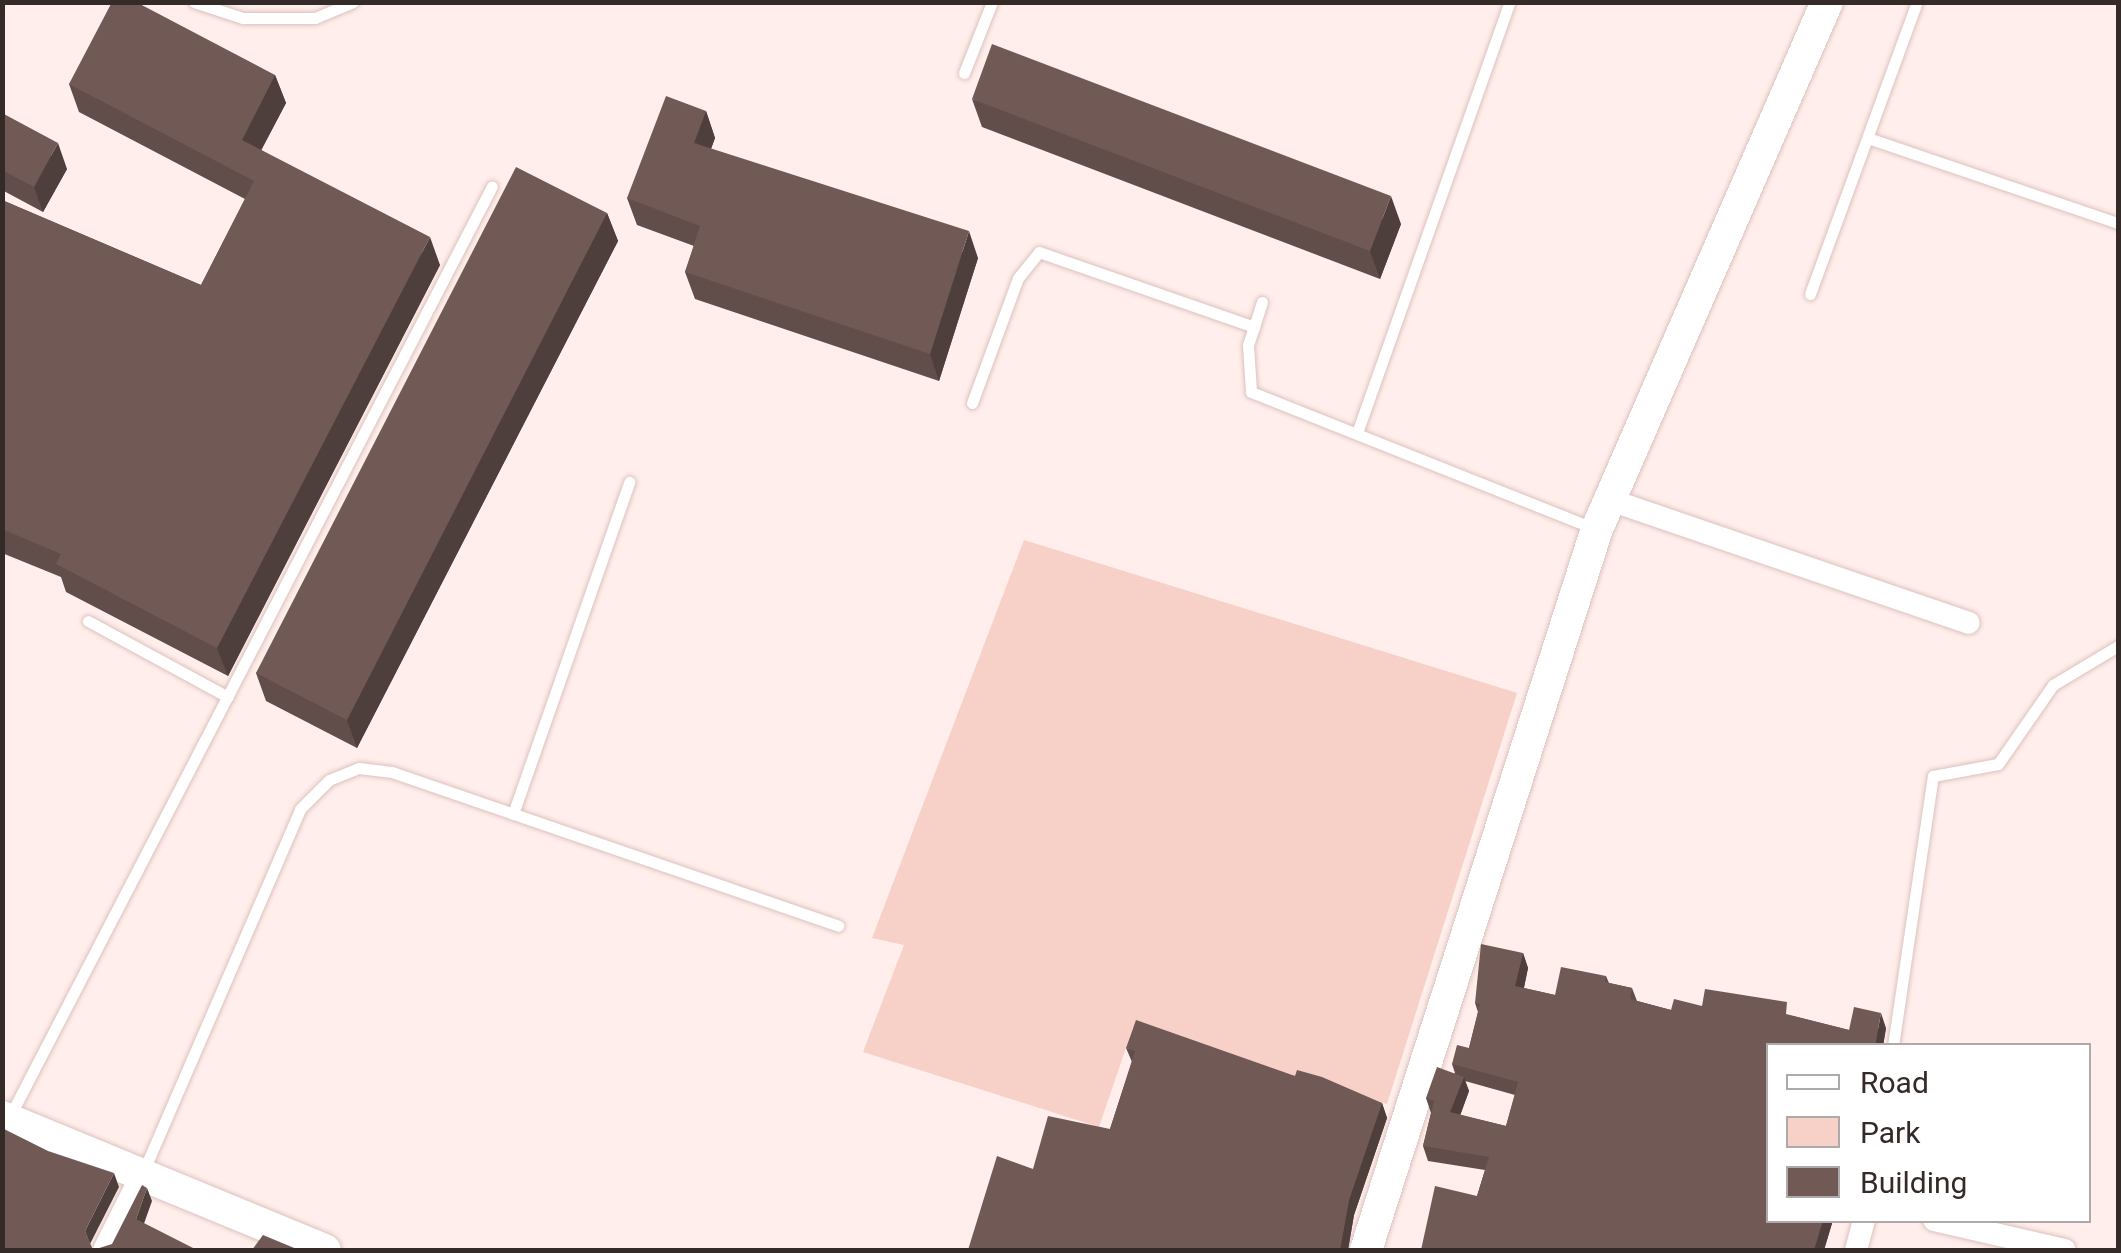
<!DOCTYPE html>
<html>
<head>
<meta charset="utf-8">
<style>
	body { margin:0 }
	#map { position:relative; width:2121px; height:1253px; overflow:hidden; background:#ffeeeb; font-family:Roboto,sans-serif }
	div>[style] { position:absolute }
	.green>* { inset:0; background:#f7d0c8 }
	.roads { filter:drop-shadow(0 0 2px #dcc2bd) drop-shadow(0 0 2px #dcc2bd) }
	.lane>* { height:11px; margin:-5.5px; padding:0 5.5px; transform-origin:5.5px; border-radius:5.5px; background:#fff }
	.street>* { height:22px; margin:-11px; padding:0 11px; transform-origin:11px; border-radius:11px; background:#fff }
	.secondary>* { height:32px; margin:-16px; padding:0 16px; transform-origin:16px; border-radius:16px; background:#fff }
	.wall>* { inset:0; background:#614d4a }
	.shaded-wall>* { inset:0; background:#4f3f3c }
	.building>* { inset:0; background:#715a56 }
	span { translate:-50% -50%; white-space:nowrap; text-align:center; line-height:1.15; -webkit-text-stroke:10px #fff; paint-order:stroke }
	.frame { position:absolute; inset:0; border:5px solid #342a28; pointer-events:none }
	.legend { position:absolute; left:1766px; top:1043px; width:325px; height:180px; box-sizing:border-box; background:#fff; border:2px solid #aeaaa9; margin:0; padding:12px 18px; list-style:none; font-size:30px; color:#342a28 }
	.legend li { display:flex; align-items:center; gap:20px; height:50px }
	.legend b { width:50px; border:2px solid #aeaaa9 }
</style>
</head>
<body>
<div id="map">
	<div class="green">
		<div style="clip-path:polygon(1024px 540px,1517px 693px,1387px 1104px,1133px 1027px,1099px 1127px,863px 1052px,904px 945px,872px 938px)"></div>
	</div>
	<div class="roads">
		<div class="lane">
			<div style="left:194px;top:2px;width:52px;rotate:18.1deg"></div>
			<div style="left:243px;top:18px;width:72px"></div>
			<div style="left:315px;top:18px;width:41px;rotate:-22.8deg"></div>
			<div style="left:964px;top:73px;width:76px;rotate:-68.5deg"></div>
			<div style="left:1868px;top:138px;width:264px;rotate:18.8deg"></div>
			<div style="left:1810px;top:294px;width:311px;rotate:-69.9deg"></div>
			<div style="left:1262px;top:302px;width:45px;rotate:108deg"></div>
			<div style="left:1248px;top:345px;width:47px;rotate:86.3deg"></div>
			<div style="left:1251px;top:392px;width:367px;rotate:21.7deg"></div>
			<div style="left:972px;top:403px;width:133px;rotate:-69.8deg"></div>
			<div style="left:1018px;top:278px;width:33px;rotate:-51deg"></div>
			<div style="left:1039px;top:252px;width:228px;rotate:19.2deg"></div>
			<div style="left:1357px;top:433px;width:457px;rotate:-70.5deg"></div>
			<div style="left:88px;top:621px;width:159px;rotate:28.5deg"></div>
			<div style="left:513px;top:814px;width:352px;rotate:-70.7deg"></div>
			<div style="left:1893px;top:1046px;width:273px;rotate:-81.6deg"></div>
			<div style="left:1933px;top:776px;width:66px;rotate:-10.5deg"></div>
			<div style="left:1998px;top:764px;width:96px;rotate:-55.2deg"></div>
			<div style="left:2053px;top:685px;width:76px;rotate:-31deg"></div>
			<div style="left:10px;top:1116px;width:1047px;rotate:-62.6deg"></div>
			<div style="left:144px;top:1170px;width:393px;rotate:-66.6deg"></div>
			<div style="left:300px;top:809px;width:41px;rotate:-45deg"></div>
			<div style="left:329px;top:780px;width:32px;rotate:-22deg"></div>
			<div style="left:359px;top:768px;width:33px;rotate:7deg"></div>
			<div style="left:392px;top:772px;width:472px;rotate:19deg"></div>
		</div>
		<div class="street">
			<div style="left:1610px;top:500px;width:379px;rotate:18.9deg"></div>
			<div style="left:1934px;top:1220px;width:134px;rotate:12.9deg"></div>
			<div style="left:104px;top:1250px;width:85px;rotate:-63.4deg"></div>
			<div style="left:1856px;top:1250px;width:31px;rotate:-75deg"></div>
		</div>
		<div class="secondary">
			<div style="left:2px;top:1117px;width:349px;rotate:22.4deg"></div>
			<div style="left:1366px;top:1250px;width:757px;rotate:-72.24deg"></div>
			<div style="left:1597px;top:529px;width:575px;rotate:-66.42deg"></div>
		</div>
	</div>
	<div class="wall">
		<div style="clip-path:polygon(275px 75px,286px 103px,261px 150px,440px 265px,228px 676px,66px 592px,61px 577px,2px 553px,2px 200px,201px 285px,245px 199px,79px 112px,69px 84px)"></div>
		<div style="clip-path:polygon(972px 99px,1401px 224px,1380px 279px,982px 127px)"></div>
		<div style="clip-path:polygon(706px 111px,715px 138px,711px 149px,978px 258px,939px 381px,695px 299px,685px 272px,694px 246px,637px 225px,627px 198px)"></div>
		<div style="clip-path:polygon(2px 113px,67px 169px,43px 212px,2px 190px)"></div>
		<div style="clip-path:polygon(607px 213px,618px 241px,357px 748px,266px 701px,256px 673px)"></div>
		<div style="clip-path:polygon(evenodd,1523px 953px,1528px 968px,1524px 988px,1555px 995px,1606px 976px,1609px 983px,1632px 988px,1637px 1001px,1671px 1010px,1702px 1006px,1793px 1016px,1849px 1030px,1886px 1028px,1883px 1046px,1768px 1046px,1768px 1220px,1833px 1220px,1824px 1250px,1421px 1250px,1477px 1196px,1485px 1170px,1428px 1161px,1423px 1146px,1431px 1113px,1426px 1098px,1455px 1073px,1452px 1064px,1469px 1048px,1478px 1012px,1475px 1003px,1523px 953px,1465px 1081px,1515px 1095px,1506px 1126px,1460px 1115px,1469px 1091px,1465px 1081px)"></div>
		<div style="clip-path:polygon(1126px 1048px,1295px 1076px,1382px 1103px,1387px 1118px,1354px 1215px,1348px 1250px,968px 1250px,1033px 1169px,1110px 1129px,1132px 1062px)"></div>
	</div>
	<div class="shaded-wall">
		<div style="clip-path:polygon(275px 75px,286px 103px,252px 168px,242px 140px)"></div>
		<div style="clip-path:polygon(706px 111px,715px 138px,703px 170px,694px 143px)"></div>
		<div style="clip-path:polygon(58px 143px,67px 169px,43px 212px,34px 187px)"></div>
		<div style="clip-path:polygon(1391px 196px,1401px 224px,1380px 279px,1370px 251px)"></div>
		<div style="clip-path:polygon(607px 213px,618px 241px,357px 748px,347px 720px)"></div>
		<div style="clip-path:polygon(969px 231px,978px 258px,939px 381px,930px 354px)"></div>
		<div style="clip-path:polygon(430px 237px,440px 265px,228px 676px,217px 648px)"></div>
		<div style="clip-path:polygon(1523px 953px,1528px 968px,1521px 1001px,1515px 986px)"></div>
		<div style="clip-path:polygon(1881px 1013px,1886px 1028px,1883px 1046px,1875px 1046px)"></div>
		<div style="clip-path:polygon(1464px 1077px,1469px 1091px,1456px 1127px,1450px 1112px)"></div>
		<div style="clip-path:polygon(1382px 1103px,1387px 1118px,1354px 1215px,1348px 1250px,1340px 1250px,1349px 1200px)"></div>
		<div style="clip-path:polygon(114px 1173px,119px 1187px,90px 1244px,85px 1231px)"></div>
		<div style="clip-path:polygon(147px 1188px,152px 1201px,141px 1232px,136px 1219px)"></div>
		<div style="clip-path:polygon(1823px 1220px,1833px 1220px,1824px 1250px,1814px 1250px)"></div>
	</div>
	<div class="building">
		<div style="clip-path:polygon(112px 2px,136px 2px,275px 75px,242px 140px,430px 237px,217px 648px,56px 564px,61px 554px,2px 529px,2px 200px,201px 285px,254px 181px,69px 84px)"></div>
		<div style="clip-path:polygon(992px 44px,1391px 196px,1370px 251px,972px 99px)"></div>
		<div style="clip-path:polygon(666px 96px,706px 111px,694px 143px,969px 231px,930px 354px,685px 272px,700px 226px,627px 198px)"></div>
		<div style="clip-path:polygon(2px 113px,58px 143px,34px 187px,2px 170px)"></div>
		<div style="clip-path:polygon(516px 167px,607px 213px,347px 720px,256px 673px)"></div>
		<div style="clip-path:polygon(1481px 944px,1523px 953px,1515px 986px,1555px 995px,1561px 967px,1606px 976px,1605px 982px,1632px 988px,1630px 999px,1671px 1010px,1674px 999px,1702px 1006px,1705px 989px,1787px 1002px,1786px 1014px,1849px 1030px,1854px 1007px,1881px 1013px,1875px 1046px,1768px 1046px,1768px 1220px,1823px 1220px,1814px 1250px,1421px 1250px,1435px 1186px,1477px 1196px,1489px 1157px,1423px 1146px,1434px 1101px,1426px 1098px,1437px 1067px,1464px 1077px,1450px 1112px,1506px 1126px,1518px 1082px,1452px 1064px,1457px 1045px,1469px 1048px,1480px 1004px,1475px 1003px)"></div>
		<div style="clip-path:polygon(1136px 1020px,1295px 1076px,1297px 1070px,1322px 1077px,1382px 1103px,1349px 1200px,1340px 1250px,968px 1250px,997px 1156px,1033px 1169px,1048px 1116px,1110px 1129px,1135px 1051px,1126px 1048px)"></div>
		<div style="clip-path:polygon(2px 1128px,48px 1151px,114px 1173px,85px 1231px,93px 1250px,112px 1244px,142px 1185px,147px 1188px,136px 1219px,197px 1250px,2px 1250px)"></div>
		<div style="clip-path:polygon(263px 1235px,299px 1250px,252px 1250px)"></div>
	</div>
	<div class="frame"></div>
	<ul class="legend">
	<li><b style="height:12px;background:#fff"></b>Road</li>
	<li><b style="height:28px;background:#f7d0c8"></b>Park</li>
	<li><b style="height:28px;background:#715a56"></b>Building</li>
	</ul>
</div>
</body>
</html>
